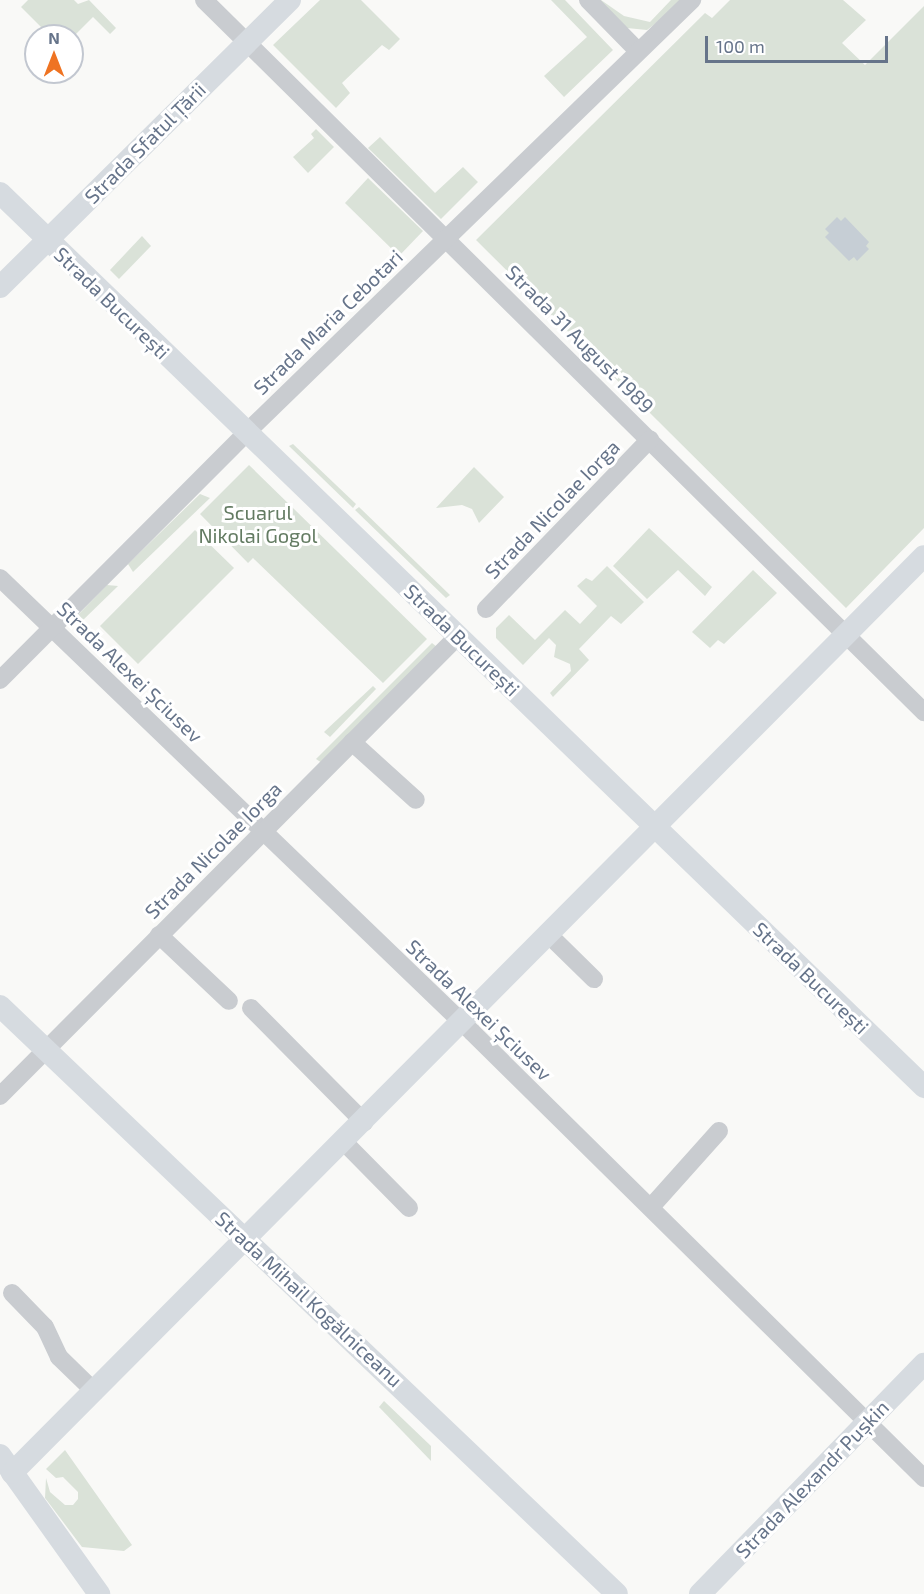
<!DOCTYPE html>
<html>
<head>
<meta charset="utf-8">
<style>
	body { margin:0 }
	#map { position:relative; width:924px; height:1594px; overflow:hidden; background:#f9f9f7; font-family:"Exo 2",sans-serif }
	div>[style] { position:absolute }
	.green>* { inset:0; background:#dae2d8 }
	.water>* { inset:0; background:#c6ced5 }
	.minor>* { height:18px; margin:-9px; padding:0 9px; transform-origin:9px; border-radius:9px; background:#c9ccd0 }
	.major>* { height:22px; margin:-11px; padding:0 11px; transform-origin:11px; border-radius:11px; background:#d6dbe0 }
	span { translate:-50% -50%; white-space:nowrap; text-align:center; line-height:1.15; -webkit-text-stroke:6px #fff; paint-order:stroke }
	.street-label { font-size:20px; color:#66748a }
	.park-label { font-size:20px; color:#637b62 }
	.north { position:absolute; left:24px; top:24px; width:60px; height:60px; box-sizing:border-box; background:#fff; border:2px solid #c2c7d0; border-radius:50%; rotate:0deg; font-size:16px; font-weight:700; line-height:24px; text-align:center; color:#66748a }
	.north::after { content:''; display:block; margin:auto; width:21px; height:27px; background:#ef7322; clip-path:polygon(50% 0,100% 100%,50% 72%,0 100%) }
	.scale { position:absolute; left:705px; top:36px; width:183px; height:27px; box-sizing:border-box; border:3px solid #66748a; border-top:0; padding-left:8px; font-size:18px; line-height:21px; white-space:nowrap; color:#66748a; -webkit-text-stroke:4px #fff; paint-order:stroke }
</style>
</head>
<body>
<div id="map">
	<div class="green">
		<div style="clip-path:polygon(28px 0,74px 0,78px 4px,89px 0,116px 28px,110px 34px,93px 17px,72px 38px,50px 36px,21px 7px)"></div>
		<div style="clip-path:polygon(320px 0,361px 0,400px 39px,389px 50px,382px 45px,342px 83px,350px 93px,336px 108px,273px 45px)"></div>
		<div style="clip-path:polygon(551px 0,565px 0,613px 50px,564px 97px,544px 76px,587px 37px)"></div>
		<div style="clip-path:polygon(593px 0,601px 0,624px 16px,650px 22px,671px 0,686px 0,647px 30px,627px 28px)"></div>
		<div style="clip-path:polygon(730px 0,843px 0,866px 20px,842px 43px,865px 65px,924px 6px,924px 528px,846px 608px,476px 240px,705px 13px,712px 18px)"></div>
		<div style="clip-path:polygon(316px 129px,334px 147px,308px 173px,293px 157px,314px 138px,311px 134px)"></div>
		<div style="clip-path:polygon(380px 137px,435px 193px,463px 167px,478px 182px,441px 219px,368px 148px)"></div>
		<div style="clip-path:polygon(368px 178px,423px 231px,399px 256px,345px 203px)"></div>
		<div style="clip-path:polygon(142px 236px,151px 246px,119px 279px,110px 270px)"></div>
		<div style="clip-path:polygon(293px 444px,356px 504px,353px 508px,289px 446px)"></div>
		<div style="clip-path:polygon(249px 465px,427px 639px,383px 683px,253px 558px,248px 563px,200px 514px)"></div>
		<div style="clip-path:polygon(474px 467px,504px 497px,479px 523px,472px 509px,462px 505px,436px 508px)"></div>
		<div style="clip-path:polygon(200px 494px,210px 498px,133px 572px,128px 564px)"></div>
		<div style="clip-path:polygon(359px 507px,450px 595px,446px 598px,355px 510px)"></div>
		<div style="clip-path:polygon(649px 528px,712px 587px,705px 596px,678px 570px,647px 599px,613px 566px)"></div>
		<div style="clip-path:polygon(195px 530px,234px 568px,138px 664px,100px 626px)"></div>
		<div style="clip-path:polygon(607px 566px,644px 602px,621px 624px,611px 616px,579px 649px,589px 660px,553px 697px,550px 693px,571px 671px,570px 664px,554px 657px,556px 645px,549px 638px,523px 665px,496px 638px,496px 628px,509px 615px,535px 640px,565px 610px,580px 624px,597px 606px,577px 586px,586px 578px,592px 581px)"></div>
		<div style="clip-path:polygon(753px 570px,777px 593px,724px 644px,718px 640px,710px 648px,692px 632px)"></div>
		<div style="clip-path:polygon(107px 585px,118px 586px,80px 623px,75px 618px)"></div>
		<div style="clip-path:polygon(432px 643px,437px 647px,322px 763px,316px 759px)"></div>
		<div style="clip-path:polygon(373px 686px,376px 689px,330px 737px,324px 732px)"></div>
		<div style="clip-path:polygon(384px 1401px,431px 1446px,431px 1461px,379px 1407px)"></div>
		<div style="clip-path:polygon(65px 1450px,132px 1545px,124px 1551px,82px 1547px,45px 1498px,46px 1478px,50px 1492px,65px 1505px,73px 1505px,78px 1499px,78px 1492px,63px 1477px,56px 1478px,46px 1469px)"></div>
	</div>
	<div class="water">
		<div style="clip-path:polygon(837px 217px,841px 221px,845px 217px,869px 242px,866px 246px,869px 249px,857px 261px,854px 257px,849px 261px,825px 237px,829px 233px,825px 229px)"></div>
	</div>
	<div class="minor">
		<div style="left:204px;top:0;width:1013px;rotate:44.68deg"></div>
		<div style="left:588px;top:0;width:71px;rotate:45.6deg"></div>
		<div style="left:0;top:578px;width:655px;rotate:43.89deg"></div>
		<div style="left:472px;top:1032px;width:635px;rotate:44.62deg"></div>
		<div style="left:486px;top:609px;width:236px;rotate:-46deg"></div>
		<div style="left:0;top:680px;width:349px;rotate:-45.1deg"></div>
		<div style="left:246px;top:433px;width:622px;rotate:-44.15deg"></div>
		<div style="left:352px;top:742px;width:86px;rotate:42.2deg"></div>
		<div style="left:159px;top:935px;width:96px;rotate:43.3deg"></div>
		<div style="left:549px;top:935px;width:63px;rotate:44.4deg"></div>
		<div style="left:251px;top:1008px;width:161px;rotate:45.3deg"></div>
		<div style="left:0;top:1096px;width:649px;rotate:-45.12deg"></div>
		<div style="left:343px;top:1141px;width:94px;rotate:45.4deg"></div>
		<div style="left:651px;top:1207px;width:102px;rotate:-48.2deg"></div>
		<div style="left:12px;top:1293px;width:47px;rotate:45.9deg"></div>
		<div style="left:45px;top:1327px;width:33px;rotate:65deg"></div>
		<div style="left:59px;top:1357px;width:50px;rotate:44.2deg"></div>
	</div>
	<div class="major">
		<div style="left:0;top:193px;width:1286px;rotate:44.05deg"></div>
		<div style="left:0;top:287px;width:408px;rotate:-44.7deg"></div>
		<div style="left:0;top:1006px;width:852px;rotate:43.62deg"></div>
		<div style="left:0;top:1455px;width:171px;rotate:54.5deg"></div>
		<div style="left:12px;top:1473px;width:1293px;rotate:-45.16deg"></div>
		<div style="left:700px;top:1594px;width:321px;rotate:-45.8deg"></div>
	</div>
	<div class="street-label">
		<span style="left:145px;top:143px;rotate:-45deg">Strada Sfatul Țării</span>
		<span style="left:112px;top:303px;rotate:44deg">Strada București</span>
		<span style="left:328px;top:322px;rotate:-44deg">Strada Maria Cebotari</span>
		<span style="left:580px;top:339px;rotate:45deg">Strada 31 August 1989</span>
		<span style="left:552px;top:509px;rotate:-46deg">Strada Nicolae Iorga</span>
		<span style="left:462px;top:640px;rotate:44deg">Strada București</span>
		<span style="left:130px;top:672px;rotate:44deg">Strada Alexei Șciusev</span>
		<span style="left:213px;top:850px;rotate:-45deg">Strada Nicolae Iorga</span>
		<span style="left:811px;top:978px;rotate:44deg">Strada București</span>
		<span style="left:479px;top:1010px;rotate:44deg">Strada Alexei Șciusev</span>
		<span style="left:309px;top:1299px;rotate:43deg">Strada Mihail Kogălniceanu</span>
		<span style="left:812px;top:1479px;rotate:-46deg">Strada Alexandr Pușkin</span>
	</div>
	<div class="park-label">
		<span style="left:258px;top:524px">Scuarul<br>Nikolai Gogol</span>
	</div>
	<div class="north">N</div>
	<div class="scale">100 m</div>
</div>
</body>
</html>
